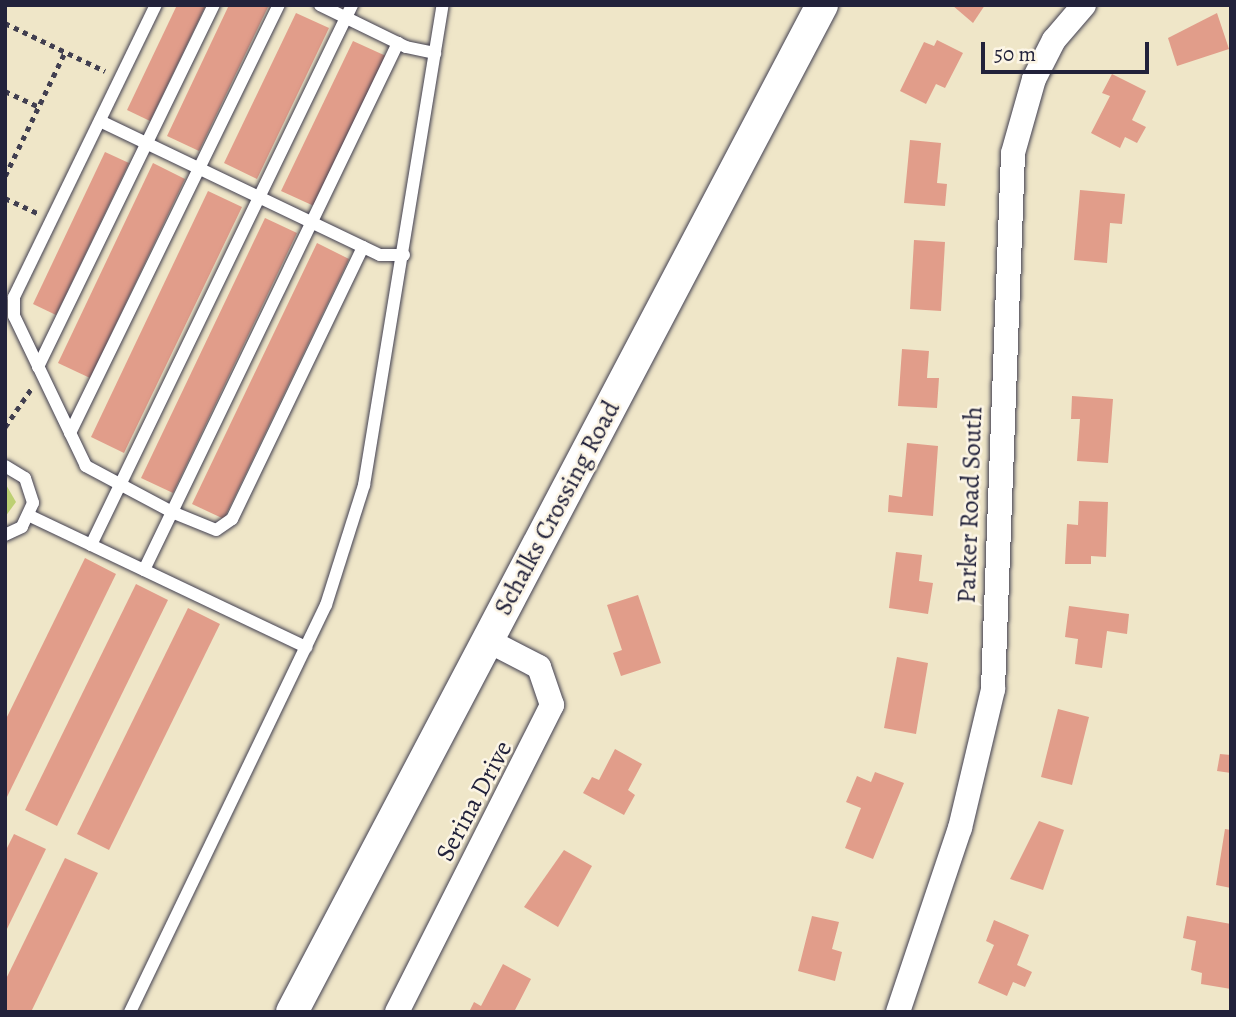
<!DOCTYPE html>
<html>
<head>
<meta charset="utf-8">
<style>
	body { margin:0 }
	#map { position:relative; width:1236px; height:1017px; overflow:hidden; background:#efe6c8; font-family:Alegreya,serif }
	div>[style] { position:absolute }
	.green>* { inset:0; background:#bdd073 }
	.building>* { inset:0; background:#e19d8a }
	.path>* { height:4.5px; margin-top:-2.25px; transform-origin:0; background:repeating-linear-gradient(90deg,#413f50 0 5px,transparent 0 10px) }
	.roads { filter:drop-shadow(0 0 2px #413f50) drop-shadow(0 0 2px #413f50) }
	.service>* { height:12px; margin:-6px; padding:0 6px; transform-origin:6px; border-radius:6px; background:#fff }
	.minor>* { height:24px; margin:-12px; padding:0 12px; transform-origin:12px; border-radius:12px; background:#fff }
	.tertiary>* { height:32px; margin:-16px; padding:0 16px; transform-origin:16px; border-radius:16px; background:#fff }
	span { translate:-50% -50%; white-space:nowrap; text-align:center; line-height:1.15; -webkit-text-stroke:5px #fcf5e5; paint-order:stroke }
	.street-label { font-size:26px; color:#22223b }
	.frame { position:absolute; inset:0; border:7px solid #22223b; pointer-events:none }
	.scale { position:absolute; left:981px; top:42px; width:168px; height:32px; box-sizing:border-box; border:4px solid #22223b; border-top:0; padding-left:9px; font-size:21px; line-height:24px; white-space:nowrap; color:#22223b; -webkit-text-stroke:5px #fcf5e5; paint-order:stroke }
</style>
</head>
<body>
<div id="map">
	<div class="green">
		<div style="clip-path:polygon(5px 483px,16px 502px,5px 517px)"></div>
	</div>
	<div class="building">
		<div style="clip-path:polygon(177px 5px,206px 5px,150px 121px,127px 110px)"></div>
		<div style="clip-path:polygon(229px 5px,269px 5px,199px 151px,167px 136px)"></div>
		<div style="clip-path:polygon(952px 5px,985px 5px,973px 23px)"></div>
		<div style="clip-path:polygon(296px 13px,329px 28px,257px 179px,224px 163px)"></div>
		<div style="clip-path:polygon(1217px 13px,1229px 49px,1177px 66px,1168px 38px)"></div>
		<div style="clip-path:polygon(937px 40px,963px 53px,945px 88px,936px 84px,926px 104px,900px 91px,924px 42px,934px 46px)"></div>
		<div style="clip-path:polygon(353px 41px,386px 56px,314px 206px,281px 191px)"></div>
		<div style="clip-path:polygon(1112px 74px,1146px 91px,1132px 120px,1146px 127px,1137px 143px,1125px 137px,1120px 148px,1091px 133px,1110px 96px,1102px 93px)"></div>
		<div style="clip-path:polygon(910px 140px,941px 143px,937px 183px,947px 184px,945px 206px,904px 203px)"></div>
		<div style="clip-path:polygon(105px 152px,129px 163px,56px 315px,33px 304px)"></div>
		<div style="clip-path:polygon(153px 163px,185px 179px,90px 378px,58px 363px)"></div>
		<div style="clip-path:polygon(1080px 190px,1125px 194px,1122px 224px,1110px 223px,1107px 263px,1074px 260px)"></div>
		<div style="clip-path:polygon(208px 191px,242px 207px,124px 453px,91px 437px)"></div>
		<div style="clip-path:polygon(265px 218px,297px 233px,173px 493px,141px 478px)"></div>
		<div style="clip-path:polygon(914px 240px,945px 242px,941px 311px,910px 309px)"></div>
		<div style="clip-path:polygon(317px 243px,349px 259px,224px 519px,192px 504px)"></div>
		<div style="clip-path:polygon(902px 349px,929px 351px,927px 378px,939px 378px,937px 408px,898px 406px)"></div>
		<div style="clip-path:polygon(1072px 396px,1113px 399px,1108px 463px,1077px 461px,1080px 419px,1071px 419px)"></div>
		<div style="clip-path:polygon(907px 443px,938px 446px,933px 516px,888px 512px,889px 495px,902px 497px)"></div>
		<div style="clip-path:polygon(1079px 501px,1108px 502px,1106px 557px,1091px 556px,1091px 564px,1065px 564px,1067px 524px,1078px 525px)"></div>
		<div style="clip-path:polygon(896px 552px,922px 555px,919px 581px,933px 583px,928px 614px,889px 608px)"></div>
		<div style="clip-path:polygon(85px 558px,116px 574px,5px 801px,5px 721px)"></div>
		<div style="clip-path:polygon(136px 584px,168px 600px,57px 826px,25px 810px)"></div>
		<div style="clip-path:polygon(638px 595px,661px 663px,621px 676px,613px 653px,622px 650px,607px 605px)"></div>
		<div style="clip-path:polygon(1069px 606px,1129px 614px,1127px 634px,1107px 631px,1102px 668px,1075px 664px,1078px 639px,1065px 637px)"></div>
		<div style="clip-path:polygon(188px 608px,220px 624px,109px 850px,77px 834px)"></div>
		<div style="clip-path:polygon(897px 657px,928px 663px,916px 734px,884px 728px)"></div>
		<div style="clip-path:polygon(1058px 709px,1089px 717px,1072px 785px,1041px 777px)"></div>
		<div style="clip-path:polygon(615px 749px,642px 764px,628px 790px,635px 795px,624px 815px,583px 793px,592px 777px,599px 780px)"></div>
		<div style="clip-path:polygon(1220px 754px,1231px 755px,1231px 773px,1217px 771px)"></div>
		<div style="clip-path:polygon(875px 772px,904px 783px,873px 859px,845px 848px,861px 808px,846px 802px,857px 776px,871px 782px)"></div>
		<div style="clip-path:polygon(1039px 821px,1064px 830px,1043px 890px,1010px 879px)"></div>
		<div style="clip-path:polygon(1225px 829px,1231px 830px,1231px 888px,1216px 885px)"></div>
		<div style="clip-path:polygon(14px 834px,46px 849px,5px 933px,5px 852px)"></div>
		<div style="clip-path:polygon(564px 850px,592px 866px,558px 927px,524px 907px)"></div>
		<div style="clip-path:polygon(65px 858px,98px 873px,31px 1012px,5px 1012px,5px 981px)"></div>
		<div style="clip-path:polygon(812px 916px,839px 922px,832px 949px,842px 952px,835px 981px,798px 971px)"></div>
		<div style="clip-path:polygon(1187px 916px,1231px 924px,1231px 989px,1201px 984px,1202px 973px,1191px 970px,1196px 941px,1183px 938px)"></div>
		<div style="clip-path:polygon(994px 920px,1029px 935px,1017px 965px,1032px 972px,1025px 987px,1013px 982px,1007px 996px,978px 983px,994px 945px,986px 941px)"></div>
		<div style="clip-path:polygon(503px 964px,531px 979px,514px 1012px,469px 1012px,474px 1002px,481px 1006px)"></div>
	</div>
	<div class="path">
		<div style="left:5px;top:23px;width:111px;rotate:25.6deg"></div>
		<div style="left:5px;top:91px;width:38px;rotate:25deg"></div>
		<div style="left:5px;top:176px;width:138px;rotate:-64.2deg"></div>
		<div style="left:5px;top:198px;width:38px;rotate:25deg"></div>
		<div style="left:5px;top:427px;width:46px;rotate:-55.6deg"></div>
	</div>
	<div class="roads">
		<div class="service">
			<div style="left:320px;top:5px;width:96px;rotate:26deg"></div>
			<div style="left:406px;top:47px;width:30px;rotate:12deg"></div>
			<div style="left:100px;top:121px;width:310px;rotate:25.6deg"></div>
			<div style="left:380px;top:255px;width:24px"></div>
			<div style="left:363px;top:247px;width:302px;rotate:115.7deg"></div>
			<div style="left:232px;top:519px;width:19px;rotate:145deg"></div>
			<div style="left:216px;top:530px;width:48px;rotate:-157.8deg"></div>
			<div style="left:172px;top:512px;width:521px;rotate:-64.27deg"></div>
			<div style="left:38px;top:367px;width:403px;rotate:-64.1deg"></div>
			<div style="left:70px;top:433px;width:476px;rotate:-64deg"></div>
			<div style="left:5px;top:466px;width:23px;rotate:31deg"></div>
			<div style="left:25px;top:478px;width:26px;rotate:72deg"></div>
			<div style="left:33px;top:503px;width:26px;rotate:115deg"></div>
			<div style="left:22px;top:527px;width:19px;rotate:155deg"></div>
			<div style="left:30px;top:516px;width:306px;rotate:25.4deg"></div>
			<div style="left:91px;top:545px;width:600px;rotate:-64.2deg"></div>
			<div style="left:144px;top:570px;width:64px;rotate:-64.2deg"></div>
			<div style="left:172px;top:512px;width:98px;rotate:-151.9deg"></div>
			<div style="left:86px;top:466px;width:166px;rotate:-115.6deg"></div>
			<div style="left:14px;top:316px;width:19px;rotate:-90deg"></div>
			<div style="left:14px;top:297px;width:325px;rotate:-64.1deg"></div>
			<div style="left:130px;top:1012px;width:452px;rotate:-64.3deg"></div>
			<div style="left:326px;top:605px;width:126px;rotate:-72.4deg"></div>
			<div style="left:364px;top:485px;width:486px;rotate:-80.7deg"></div>
		</div>
		<div class="minor">
			<div style="left:397px;top:1012px;width:344px;rotate:-63.2deg"></div>
			<div style="left:552px;top:705px;width:40px;rotate:-108.9deg"></div>
			<div style="left:539px;top:667px;width:59px;rotate:-152.6deg"></div>
			<div style="left:898px;top:1012px;width:194px;rotate:-71.4deg"></div>
			<div style="left:960px;top:828px;width:143px;rotate:-76.6deg"></div>
			<div style="left:993px;top:689px;width:536px;rotate:-87.86deg"></div>
			<div style="left:1013px;top:153px;width:77px;rotate:-74.2deg"></div>
			<div style="left:1034px;top:79px;width:44px;rotate:-62.9deg"></div>
			<div style="left:1054px;top:40px;width:46px;rotate:-49.4deg"></div>
		</div>
		<div class="tertiary">
			<div style="left:292px;top:1012px;width:1138px;rotate:-62.24deg"></div>
		</div>
	</div>
	<div class="street-label">
		<span style="left:970px;top:505px;rotate:-88deg">Parker Road South</span>
		<span style="left:557px;top:508px;rotate:-62deg">Schalks Crossing Road</span>
		<span style="left:474px;top:801px;rotate:-62deg">Serina Drive</span>
	</div>
	<div class="frame"></div>
	<div class="scale">50 m</div>
</div>
</body>
</html>
